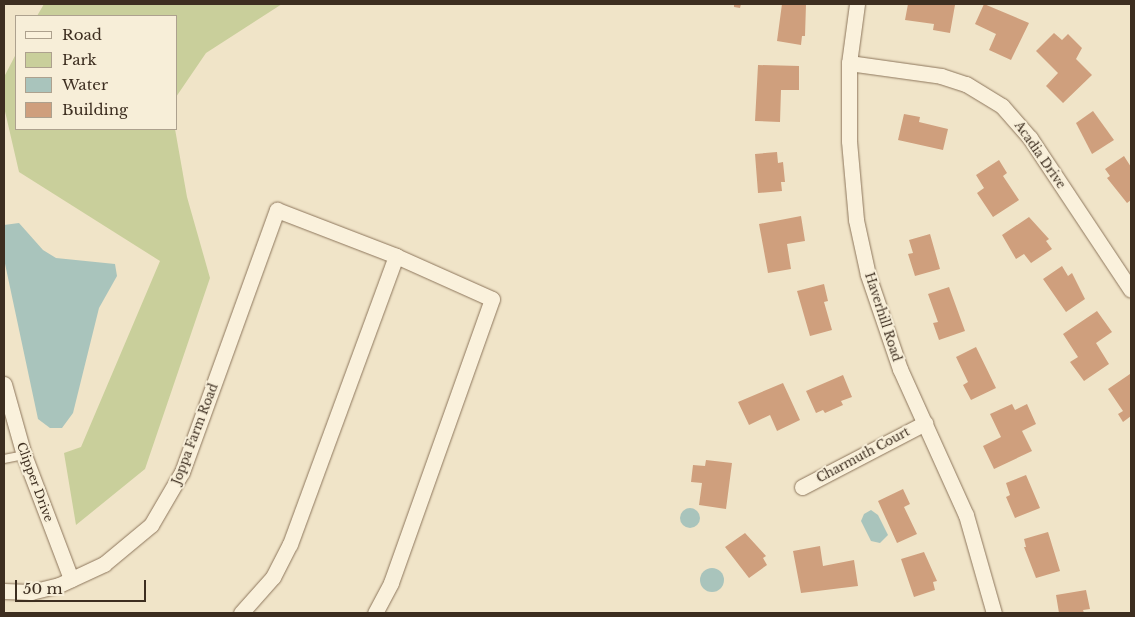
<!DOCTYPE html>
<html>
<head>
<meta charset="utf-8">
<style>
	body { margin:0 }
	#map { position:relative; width:1135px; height:617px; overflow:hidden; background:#f0e4c8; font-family:"Libre Baskerville",serif }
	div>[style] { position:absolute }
	.green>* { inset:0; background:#c9cf9b }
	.water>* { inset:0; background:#a9c4bc }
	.round { border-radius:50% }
	.building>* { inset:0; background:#cf9f7d }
	.roads { filter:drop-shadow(0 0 1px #8d765c) drop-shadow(0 0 1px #8d765c) }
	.lane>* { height:8px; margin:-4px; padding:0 4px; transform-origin:4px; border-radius:4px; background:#faf1dc }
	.street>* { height:15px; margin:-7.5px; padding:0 7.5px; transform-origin:7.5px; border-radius:7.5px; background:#faf1dc }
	span { translate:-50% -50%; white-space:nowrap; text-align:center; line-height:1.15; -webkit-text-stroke:4px #f7eed8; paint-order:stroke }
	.street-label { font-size:12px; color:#3d2e20 }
	.frame { position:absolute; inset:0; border:5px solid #3d2e20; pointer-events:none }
	.legend { position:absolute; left:15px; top:15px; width:162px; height:115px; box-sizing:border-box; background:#f7eed8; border:1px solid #ada18e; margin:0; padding:6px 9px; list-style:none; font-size:15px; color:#3d2e20 }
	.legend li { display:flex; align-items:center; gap:10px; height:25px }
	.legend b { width:25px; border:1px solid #ada18e }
	.scale { position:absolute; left:15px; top:580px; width:131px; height:22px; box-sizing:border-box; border:2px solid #3d2e20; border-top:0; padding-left:6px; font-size:15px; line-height:18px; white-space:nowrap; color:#3d2e20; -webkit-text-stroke:4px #f7eed8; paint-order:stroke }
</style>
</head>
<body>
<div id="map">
	<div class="green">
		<div style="clip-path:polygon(44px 4px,282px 4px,206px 53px,176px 97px,176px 16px,37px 16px)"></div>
		<div style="clip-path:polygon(16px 54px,16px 129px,175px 129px,187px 197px,210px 278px,145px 469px,76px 525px,64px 453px,81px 447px,160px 261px,19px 172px,4px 107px,4px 77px)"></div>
	</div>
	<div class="water">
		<div style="clip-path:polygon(19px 223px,43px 250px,56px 258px,115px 264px,117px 276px,99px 308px,73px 413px,62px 428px,50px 428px,38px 419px,4px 259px,4px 225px)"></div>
		<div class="round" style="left:680px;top:508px;width:20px;height:20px"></div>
		<div style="clip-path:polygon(871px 510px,878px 515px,888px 535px,880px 543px,871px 541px,861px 521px,864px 514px)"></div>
		<div class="round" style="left:700px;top:568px;width:24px;height:24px"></div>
	</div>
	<div class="building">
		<div style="clip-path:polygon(734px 4px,741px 4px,740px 8px,734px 7px)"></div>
		<div style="clip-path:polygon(782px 4px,806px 4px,805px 36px,802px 36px,801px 45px,777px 41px)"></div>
		<div style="clip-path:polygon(908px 4px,955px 5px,950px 33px,933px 30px,934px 24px,905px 20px)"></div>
		<div style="clip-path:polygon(984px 4px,1029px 23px,1011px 60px,989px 50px,996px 34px,975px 24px)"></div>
		<div style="clip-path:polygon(1054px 33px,1062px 40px,1068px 34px,1082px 48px,1076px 59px,1092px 75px,1063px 103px,1046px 86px,1058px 73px,1036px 51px)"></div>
		<div style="clip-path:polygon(758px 65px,799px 66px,799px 90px,781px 90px,780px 122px,755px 121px)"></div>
		<div style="clip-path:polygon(1093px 111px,1114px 140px,1092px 154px,1076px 123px)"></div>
		<div style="clip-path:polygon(904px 114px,920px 117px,919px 122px,948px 129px,943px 150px,898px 140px)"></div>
		<div style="clip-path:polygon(777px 152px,778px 163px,783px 162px,785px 182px,781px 182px,782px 191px,758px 193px,755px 154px)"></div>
		<div style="clip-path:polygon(1124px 156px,1131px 167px,1131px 200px,1127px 203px,1107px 178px,1110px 176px,1105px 169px)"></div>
		<div style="clip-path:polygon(999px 160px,1007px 173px,1003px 176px,1019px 200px,993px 217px,977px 193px,984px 188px,976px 175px)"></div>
		<div style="clip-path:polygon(801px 216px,805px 241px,787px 244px,791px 269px,768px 273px,759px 224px)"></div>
		<div style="clip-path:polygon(1029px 217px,1049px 239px,1046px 241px,1052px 249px,1031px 263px,1024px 254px,1016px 259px,1002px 235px)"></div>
		<div style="clip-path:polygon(930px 234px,940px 269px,915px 276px,908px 254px,913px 253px,909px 240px)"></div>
		<div style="clip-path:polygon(1062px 266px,1068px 276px,1072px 273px,1085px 299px,1066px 312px,1043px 279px)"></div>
		<div style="clip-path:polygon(824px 284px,828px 301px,824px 302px,832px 330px,810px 336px,797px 291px)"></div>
		<div style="clip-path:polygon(949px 287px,965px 331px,939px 340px,933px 323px,938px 322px,928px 294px)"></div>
		<div style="clip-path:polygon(1097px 311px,1112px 332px,1096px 343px,1109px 364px,1084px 381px,1070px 362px,1078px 357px,1063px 334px)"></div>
		<div style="clip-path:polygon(976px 347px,996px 388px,971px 400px,963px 385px,968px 382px,956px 357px)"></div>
		<div style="clip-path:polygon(1130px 374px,1131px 416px,1123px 422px,1118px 414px,1123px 411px,1108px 389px)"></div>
		<div style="clip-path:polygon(843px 375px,852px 397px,841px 401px,843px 405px,825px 413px,823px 410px,816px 413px,806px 391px)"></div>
		<div style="clip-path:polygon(783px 383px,800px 420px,777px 431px,770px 415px,749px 425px,738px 402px)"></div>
		<div style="clip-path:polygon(1012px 404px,1015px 410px,1027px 404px,1036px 424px,1022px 431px,1032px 451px,994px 469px,983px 446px,1001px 437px,990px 414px)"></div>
		<div style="clip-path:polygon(706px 460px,732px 463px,726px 509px,699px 505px,702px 483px,691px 482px,693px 465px,705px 466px)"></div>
		<div style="clip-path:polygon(1026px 475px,1040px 508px,1015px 518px,1006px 497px,1010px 495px,1006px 483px)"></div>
		<div style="clip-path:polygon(903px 489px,910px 504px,904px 507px,917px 534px,897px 543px,878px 501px)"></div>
		<div style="clip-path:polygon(1048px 532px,1060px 571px,1036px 578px,1024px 547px,1026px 547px,1024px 539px)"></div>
		<div style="clip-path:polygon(745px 533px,766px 556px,763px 558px,767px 565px,749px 578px,725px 547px)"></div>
		<div style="clip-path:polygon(820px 546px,823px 566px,854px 560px,858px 586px,801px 593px,793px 551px)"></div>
		<div style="clip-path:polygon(924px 552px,937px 581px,933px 582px,935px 590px,914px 597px,901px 559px)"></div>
		<div style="clip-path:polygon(1086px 590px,1090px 609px,1083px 610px,1084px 613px,1059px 613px,1056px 595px)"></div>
	</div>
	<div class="roads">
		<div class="lane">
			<div style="left:4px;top:459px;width:20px;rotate:-11deg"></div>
		</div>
		<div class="street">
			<div style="left:857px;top:4px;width:60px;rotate:97.7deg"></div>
			<div style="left:849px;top:63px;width:78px;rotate:90deg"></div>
			<div style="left:849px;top:141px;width:79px;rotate:84.9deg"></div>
			<div style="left:856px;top:220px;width:56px;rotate:77.7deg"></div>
			<div style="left:868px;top:275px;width:99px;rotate:71.2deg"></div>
			<div style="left:900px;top:369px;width:160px;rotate:65.7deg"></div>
			<div style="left:966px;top:515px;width:102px;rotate:74.1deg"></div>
			<div style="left:849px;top:63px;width:93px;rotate:8deg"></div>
			<div style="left:941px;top:76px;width:26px;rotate:18deg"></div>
			<div style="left:966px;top:84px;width:42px;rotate:31.4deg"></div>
			<div style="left:1002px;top:106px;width:43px;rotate:48.8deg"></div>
			<div style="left:1030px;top:138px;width:182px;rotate:56.4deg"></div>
			<div style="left:4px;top:384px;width:74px;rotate:74.3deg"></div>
			<div style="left:24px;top:455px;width:133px;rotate:69.2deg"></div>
			<div style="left:802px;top:487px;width:139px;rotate:-27.5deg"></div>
			<div style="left:4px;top:591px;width:27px;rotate:2deg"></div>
			<div style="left:31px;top:592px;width:29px;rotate:-14deg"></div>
			<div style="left:59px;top:585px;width:50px;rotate:-25deg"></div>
			<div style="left:104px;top:564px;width:61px;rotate:-39.7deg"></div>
			<div style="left:151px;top:525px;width:61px;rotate:-59.7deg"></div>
			<div style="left:182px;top:472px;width:279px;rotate:-70.1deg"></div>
			<div style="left:277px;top:210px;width:128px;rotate:21.1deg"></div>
			<div style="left:396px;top:256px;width:105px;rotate:24.1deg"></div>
			<div style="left:492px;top:299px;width:301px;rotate:109.6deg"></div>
			<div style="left:391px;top:583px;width:34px;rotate:118deg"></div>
			<div style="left:241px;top:613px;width:48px;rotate:-48.4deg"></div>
			<div style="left:273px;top:577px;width:37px;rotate:-63deg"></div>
			<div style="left:290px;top:544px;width:307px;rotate:-69.8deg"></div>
		</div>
	</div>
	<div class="street-label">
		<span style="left:1040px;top:155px;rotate:55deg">Acadia Drive</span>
		<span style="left:883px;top:317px;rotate:72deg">Haverhill Road</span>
		<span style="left:195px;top:434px;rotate:-69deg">Joppa Farm Road</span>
		<span style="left:863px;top:455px;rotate:-28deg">Charmuth Court</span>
		<span style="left:35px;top:482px;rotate:70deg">Clipper Drive</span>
	</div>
	<div class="frame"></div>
	<ul class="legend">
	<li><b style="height:6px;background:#faf1dc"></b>Road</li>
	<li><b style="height:14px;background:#c9cf9b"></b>Park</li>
	<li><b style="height:14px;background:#a9c4bc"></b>Water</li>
	<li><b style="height:14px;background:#cf9f7d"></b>Building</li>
	</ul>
	<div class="scale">50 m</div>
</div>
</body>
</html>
